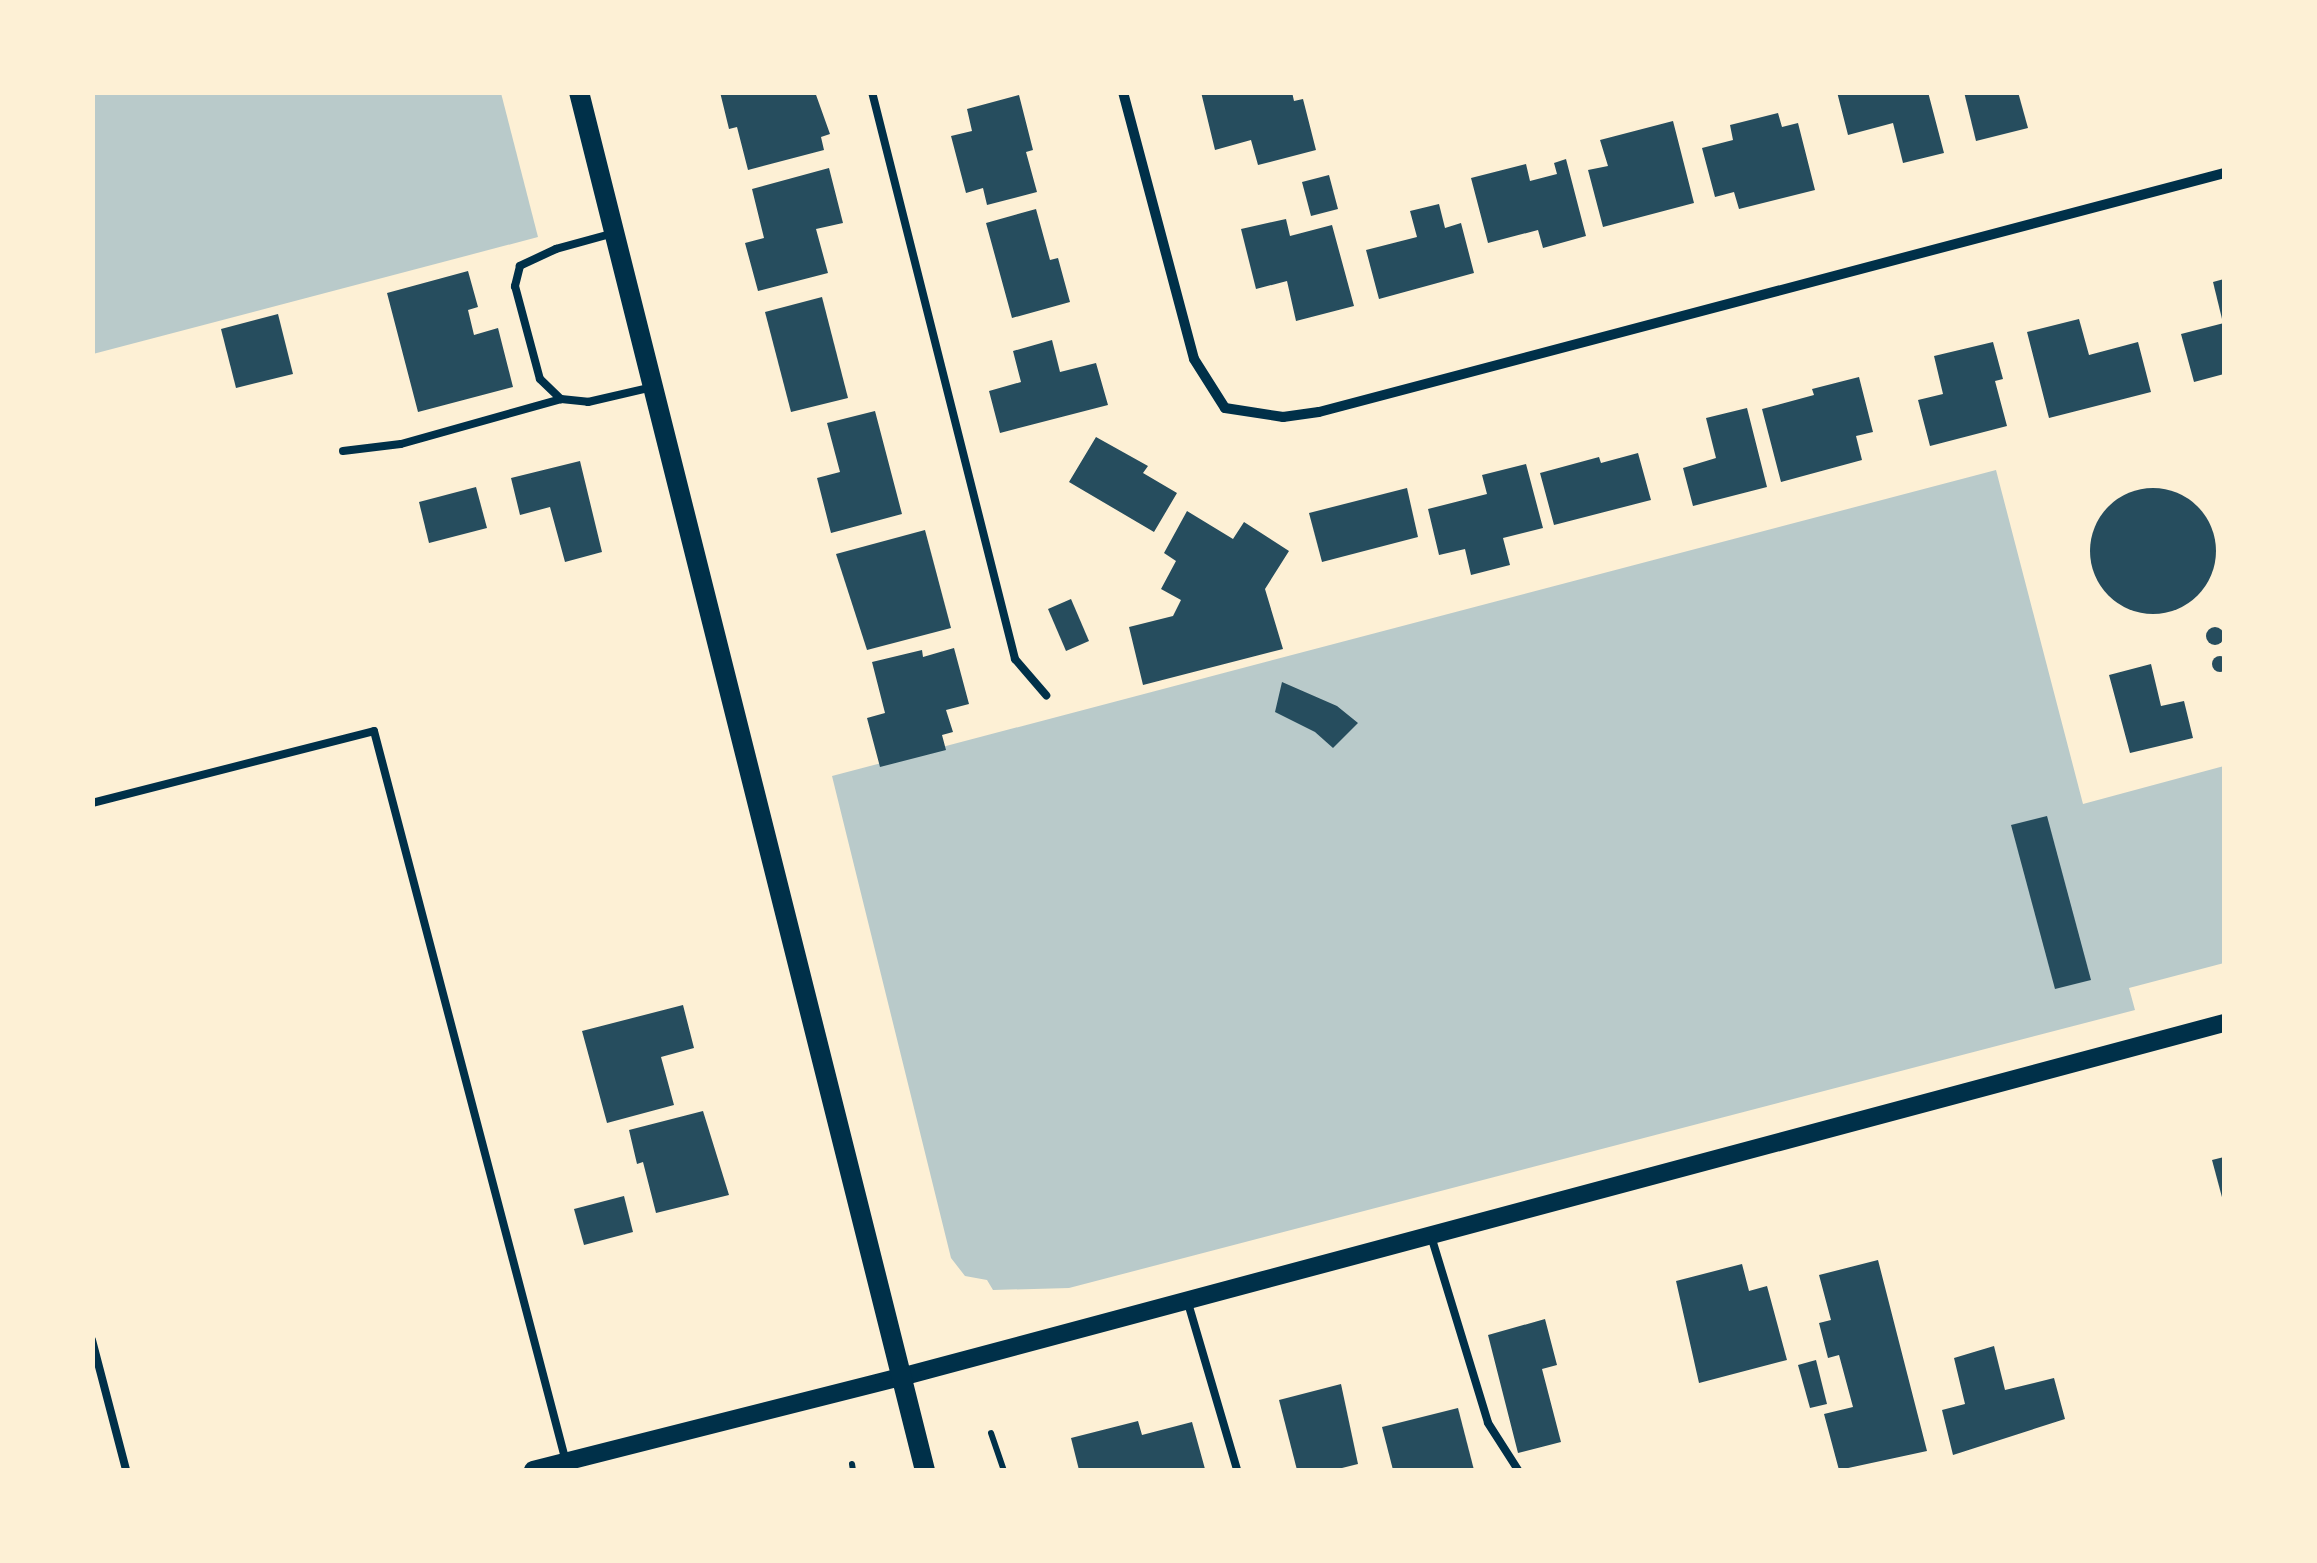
<!DOCTYPE html>
<html>
<head>
<meta charset="utf-8">
<style>
	body { margin:0 }
	#map { position:relative; width:2317px; height:1563px; overflow:hidden; background:#fdf0d5; font-family:Quicksand,sans-serif }
	div>[style] { position:absolute }
	.green>* { inset:0; background:#b9caca }
	.building>* { inset:0; background:#264d5e }
	.round { border-radius:50% }
	.path>* { height:6px; margin:-3px; padding:0 3px; transform-origin:3px; border-radius:3px; background:#003049 }
	.service>* { height:8px; margin:-4px; padding:0 4px; transform-origin:4px; border-radius:4px; background:#003049 }
	.minor>* { height:10px; margin:-5px; padding:0 5px; transform-origin:5px; border-radius:5px; background:#003049 }
	.tertiary>* { height:18px; margin:-9px; padding:0 9px; transform-origin:9px; border-radius:9px; background:#003049 }
	.secondary>* { height:20px; margin:-10px; padding:0 10px; transform-origin:10px; border-radius:10px; background:#003049 }
	span { translate:-50% -50%; white-space:nowrap; text-align:center; line-height:1.15; -webkit-text-stroke:10px #fdf0d5; paint-order:stroke }
	.frame { position:absolute; inset:0; border:95px solid #fdf0d5; pointer-events:none }
</style>
</head>
<body>
<div id="map">
	<div class="green">
		<div style="clip-path:polygon(93px 92px,501px 93px,538px 237px,93px 354px)"></div>
		<div style="clip-path:polygon(1996px 470px,2083px 804px,2224px 766px,2224px 963px,2129px 988px,2135px 1010px,1069px 1288px,993px 1290px,987px 1280px,965px 1276px,951px 1258px,832px 776px)"></div>
	</div>
	<div class="building">
		<div style="clip-path:polygon(720px 92px,815px 92px,830px 134px,821px 137px,824px 150px,748px 170px,737px 127px,729px 129px)"></div>
		<div style="clip-path:polygon(1201px 92px,1292px 92px,1294px 101px,1303px 99px,1316px 150px,1258px 165px,1251px 140px,1215px 150px)"></div>
		<div style="clip-path:polygon(1837px 92px,1928px 92px,1944px 153px,1903px 163px,1893px 123px,1848px 135px)"></div>
		<div style="clip-path:polygon(1964px 92px,2018px 92px,2028px 128px,1976px 141px)"></div>
		<div style="clip-path:polygon(1019px 95px,1033px 150px,1026px 152px,1037px 192px,987px 205px,983px 188px,966px 193px,951px 136px,972px 131px,967px 109px)"></div>
		<div style="clip-path:polygon(1778px 113px,1782px 127px,1798px 123px,1815px 190px,1739px 209px,1734px 192px,1715px 197px,1702px 148px,1733px 140px,1730px 125px)"></div>
		<div style="clip-path:polygon(1673px 121px,1694px 203px,1603px 227px,1588px 170px,1608px 166px,1600px 140px)"></div>
		<div style="clip-path:polygon(1566px 159px,1586px 236px,1543px 248px,1538px 230px,1488px 243px,1471px 178px,1526px 164px,1530px 181px,1557px 174px,1554px 163px)"></div>
		<div style="clip-path:polygon(829px 168px,843px 223px,816px 229px,828px 273px,758px 291px,745px 243px,764px 238px,752px 189px)"></div>
		<div style="clip-path:polygon(1329px 175px,1338px 209px,1311px 216px,1302px 182px)"></div>
		<div style="clip-path:polygon(1439px 204px,1445px 228px,1461px 223px,1474px 273px,1379px 299px,1366px 250px,1417px 237px,1410px 211px)"></div>
		<div style="clip-path:polygon(1036px 209px,1050px 260px,1058px 258px,1070px 302px,1012px 318px,986px 223px)"></div>
		<div style="clip-path:polygon(1286px 219px,1290px 236px,1332px 225px,1354px 306px,1296px 321px,1287px 281px,1256px 289px,1241px 229px)"></div>
		<div style="clip-path:polygon(468px 271px,478px 307px,468px 310px,474px 335px,498px 328px,513px 387px,418px 412px,387px 293px)"></div>
		<div style="clip-path:polygon(2224px 279px,2224px 323px,2223px 323px,2213px 282px)"></div>
		<div style="clip-path:polygon(822px 297px,848px 398px,791px 412px,765px 312px)"></div>
		<div style="clip-path:polygon(278px 314px,293px 374px,236px 388px,221px 329px)"></div>
		<div style="clip-path:polygon(2079px 319px,2089px 355px,2138px 342px,2151px 392px,2049px 418px,2027px 332px)"></div>
		<div style="clip-path:polygon(2224px 323px,2224px 374px,2194px 382px,2181px 334px)"></div>
		<div style="clip-path:polygon(1052px 340px,1060px 372px,1096px 363px,1108px 405px,1000px 433px,989px 391px,1021px 382px,1013px 351px)"></div>
		<div style="clip-path:polygon(1993px 342px,2003px 379px,1995px 381px,2007px 426px,1930px 446px,1918px 400px,1943px 394px,1934px 356px)"></div>
		<div style="clip-path:polygon(1859px 377px,1873px 432px,1856px 436px,1862px 460px,1781px 482px,1762px 409px,1814px 395px,1812px 389px)"></div>
		<div style="clip-path:polygon(1747px 408px,1767px 487px,1693px 506px,1683px 468px,1716px 458px,1706px 418px)"></div>
		<div style="clip-path:polygon(875px 411px,902px 514px,831px 533px,817px 478px,840px 472px,827px 423px)"></div>
		<div style="clip-path:polygon(1096px 437px,1148px 466px,1143px 473px,1177px 493px,1154px 532px,1069px 482px)"></div>
		<div style="clip-path:polygon(1638px 453px,1651px 500px,1554px 525px,1540px 473px,1599px 457px,1601px 463px)"></div>
		<div style="clip-path:polygon(580px 461px,602px 552px,565px 562px,550px 507px,520px 515px,511px 478px)"></div>
		<div style="clip-path:polygon(1526px 464px,1543px 528px,1503px 538px,1510px 565px,1471px 575px,1465px 549px,1439px 555px,1428px 509px,1487px 494px,1482px 475px)"></div>
		<div style="clip-path:polygon(476px 487px,487px 528px,429px 543px,419px 502px)"></div>
		<div style="clip-path:polygon(1407px 488px,1418px 537px,1322px 562px,1309px 513px)"></div>
		<div class="round" style="left:2090px;top:488px;width:126px;height:126px"></div>
		<div style="clip-path:polygon(1187px 511px,1233px 539px,1244px 522px,1289px 551px,1265px 589px,1283px 649px,1143px 685px,1129px 627px,1173px 616px,1181px 600px,1161px 589px,1176px 561px,1164px 553px)"></div>
		<div style="clip-path:polygon(925px 530px,951px 628px,867px 650px,836px 554px)"></div>
		<div style="clip-path:polygon(1071px 599px,1089px 641px,1066px 651px,1048px 609px)"></div>
		<div class="round" style="left:2206px;top:627px;width:18px;height:18px"></div>
		<div style="clip-path:polygon(954px 648px,969px 704px,946px 710px,953px 732px,942px 735px,946px 750px,880px 767px,867px 718px,885px 713px,872px 662px,922px 650px,923px 657px)"></div>
		<div class="round" style="left:2212px;top:656px;width:16px;height:16px"></div>
		<div style="clip-path:polygon(2151px 664px,2161px 706px,2184px 701px,2193px 738px,2130px 753px,2109px 675px)"></div>
		<div style="clip-path:polygon(1282px 682px,1337px 706px,1358px 723px,1333px 748px,1315px 732px,1275px 712px)"></div>
		<div style="clip-path:polygon(2047px 816px,2091px 980px,2055px 989px,2011px 825px)"></div>
		<div style="clip-path:polygon(683px 1005px,694px 1048px,661px 1057px,674px 1105px,607px 1123px,582px 1031px)"></div>
		<div style="clip-path:polygon(703px 1111px,729px 1195px,656px 1213px,643px 1162px,637px 1164px,629px 1130px)"></div>
		<div style="clip-path:polygon(2224px 1157px,2224px 1201px,2223px 1201px,2212px 1160px)"></div>
		<div style="clip-path:polygon(624px 1196px,633px 1232px,584px 1245px,574px 1209px)"></div>
		<div style="clip-path:polygon(1878px 1260px,1927px 1451px,1839px 1470px,1824px 1414px,1853px 1407px,1839px 1355px,1828px 1358px,1819px 1323px,1831px 1320px,1819px 1275px)"></div>
		<div style="clip-path:polygon(1742px 1264px,1749px 1291px,1767px 1286px,1787px 1360px,1699px 1383px,1676px 1281px)"></div>
		<div style="clip-path:polygon(1545px 1319px,1557px 1365px,1542px 1369px,1561px 1442px,1518px 1453px,1488px 1335px)"></div>
		<div style="clip-path:polygon(1994px 1346px,2005px 1390px,2054px 1378px,2065px 1419px,1953px 1455px,1942px 1410px,1965px 1404px,1954px 1358px)"></div>
		<div style="clip-path:polygon(1816px 1360px,1827px 1404px,1810px 1408px,1798px 1365px)"></div>
		<div style="clip-path:polygon(1341px 1384px,1358px 1464px,1334px 1470px,1297px 1470px,1279px 1400px)"></div>
		<div style="clip-path:polygon(1458px 1408px,1474px 1470px,1393px 1470px,1382px 1427px)"></div>
		<div style="clip-path:polygon(1138px 1421px,1142px 1435px,1192px 1422px,1205px 1469px,1079px 1470px,1071px 1438px)"></div>
	</div>
	<div class="path">
		<div style="left:991px;top:1433px;width:39px;rotate:71deg"></div>
		<div style="left:852px;top:1464px;width:6px;rotate:81deg"></div>
	</div>
	<div class="service">
		<div style="left:872px;top:92px;width:585px;rotate:75.84deg"></div>
		<div style="left:1015px;top:659px;width:48px;rotate:49.3deg"></div>
		<div style="left:614px;top:233px;width:60px;rotate:164.6deg"></div>
		<div style="left:556px;top:249px;width:40px;rotate:155deg"></div>
		<div style="left:520px;top:266px;width:21px;rotate:104deg"></div>
		<div style="left:515px;top:286px;width:96px;rotate:75deg"></div>
		<div style="left:540px;top:379px;width:29px;rotate:44deg"></div>
		<div style="left:561px;top:399px;width:27px;rotate:6deg"></div>
		<div style="left:588px;top:402px;width:67px;rotate:-13deg"></div>
		<div style="left:343px;top:451px;width:58px;rotate:-6.9deg"></div>
		<div style="left:401px;top:444px;width:166px;rotate:-15.7deg"></div>
		<div style="left:92px;top:803px;width:291px;rotate:-14.3deg"></div>
		<div style="left:374px;top:731px;width:756px;rotate:75.28deg"></div>
		<div style="left:1431px;top:1236px;width:195px;rotate:73deg"></div>
		<div style="left:1488px;top:1423px;width:56px;rotate:57.4deg"></div>
		<div style="left:1188px;top:1303px;width:174px;rotate:73.6deg"></div>
		<div style="left:92px;top:1340px;width:134px;rotate:75.3deg"></div>
	</div>
	<div class="minor">
		<div style="left:1123px;top:92px;width:276px;rotate:75.1deg"></div>
		<div style="left:1194px;top:359px;width:58px;rotate:57.7deg"></div>
		<div style="left:1225px;top:408px;width:59px;rotate:8.8deg"></div>
		<div style="left:1283px;top:417px;width:36px;rotate:-8deg"></div>
		<div style="left:1319px;top:412px;width:936px;rotate:-14.79deg"></div>
	</div>
	<div class="tertiary">
		<div style="left:533px;top:1470px;width:380px;rotate:-14.2deg"></div>
		<div style="left:901px;top:1377px;width:1370px;rotate:-14.98deg"></div>
	</div>
	<div class="secondary">
		<div style="left:579px;top:92px;width:1421px;rotate:75.91deg"></div>
	</div>
	<div class="frame"></div>
</div>
</body>
</html>
